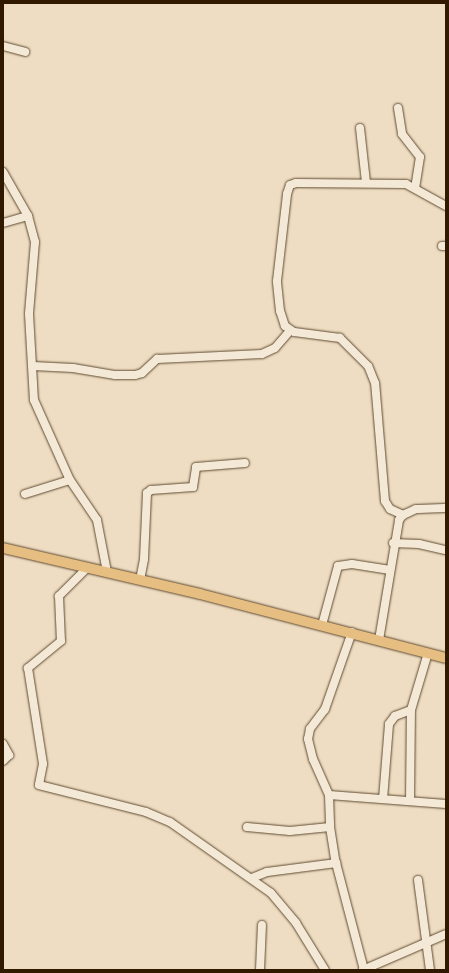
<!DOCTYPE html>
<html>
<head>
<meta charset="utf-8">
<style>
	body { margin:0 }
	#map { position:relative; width:449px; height:973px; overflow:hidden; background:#eeddc2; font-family:"Old Standard TT",serif }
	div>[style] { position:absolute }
	.roads { filter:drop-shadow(0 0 1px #604a30) drop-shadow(0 0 1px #604a30) }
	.minor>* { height:8px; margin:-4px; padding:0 4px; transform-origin:4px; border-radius:4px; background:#f4e9d7 }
	.major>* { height:10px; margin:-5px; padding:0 5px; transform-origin:5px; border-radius:5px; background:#e7be81 }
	span { translate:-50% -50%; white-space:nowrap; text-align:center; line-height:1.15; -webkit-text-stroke:3px #f4e9d7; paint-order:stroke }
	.frame { position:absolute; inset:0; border:4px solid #311900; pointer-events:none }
</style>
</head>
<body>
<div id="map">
	<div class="roads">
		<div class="minor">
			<div style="left:3px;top:46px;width:23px;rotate:15deg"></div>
			<div style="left:398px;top:108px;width:26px;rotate:81deg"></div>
			<div style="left:402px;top:134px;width:29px;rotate:52deg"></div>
			<div style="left:420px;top:157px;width:30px;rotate:99deg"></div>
			<div style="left:360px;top:128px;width:54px;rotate:83.7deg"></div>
			<div style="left:3px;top:172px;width:51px;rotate:60.4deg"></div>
			<div style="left:28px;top:216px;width:27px;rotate:75deg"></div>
			<div style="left:35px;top:242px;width:72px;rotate:94.8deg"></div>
			<div style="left:29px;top:314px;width:86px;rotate:86.7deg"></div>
			<div style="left:34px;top:400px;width:88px;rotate:65.8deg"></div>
			<div style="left:70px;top:480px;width:48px;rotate:56deg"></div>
			<div style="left:97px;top:520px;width:53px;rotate:79.1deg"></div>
			<div style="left:3px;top:223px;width:26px;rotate:-16deg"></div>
			<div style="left:442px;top:246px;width:4px"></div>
			<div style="left:33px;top:366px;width:40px;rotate:2.9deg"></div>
			<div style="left:73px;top:368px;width:43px;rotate:9.5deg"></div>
			<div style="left:115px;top:375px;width:20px"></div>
			<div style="left:135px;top:375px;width:7px;rotate:-16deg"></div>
			<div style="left:142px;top:373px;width:21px;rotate:-43deg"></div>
			<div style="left:157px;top:359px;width:105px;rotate:-2.7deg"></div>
			<div style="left:262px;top:354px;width:14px;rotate:-25deg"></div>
			<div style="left:275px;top:348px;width:23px;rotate:-49deg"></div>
			<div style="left:25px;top:494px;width:47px;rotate:-17.3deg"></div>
			<div style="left:403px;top:515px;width:14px;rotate:-155deg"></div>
			<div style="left:390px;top:509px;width:9px;rotate:-122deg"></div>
			<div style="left:385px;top:501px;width:118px;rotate:-94.8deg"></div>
			<div style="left:375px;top:383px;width:18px;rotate:-112deg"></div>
			<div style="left:368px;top:366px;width:40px;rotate:-135deg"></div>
			<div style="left:340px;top:338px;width:46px;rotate:-172.6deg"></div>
			<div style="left:294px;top:332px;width:11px;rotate:-146deg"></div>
			<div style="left:285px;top:326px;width:16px;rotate:-108deg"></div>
			<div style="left:280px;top:311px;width:30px;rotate:-96deg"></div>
			<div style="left:277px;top:281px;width:88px;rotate:-83.4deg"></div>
			<div style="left:287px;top:194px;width:9px;rotate:-72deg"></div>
			<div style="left:290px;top:185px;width:6px;rotate:-18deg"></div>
			<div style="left:296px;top:183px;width:110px;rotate:0.5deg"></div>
			<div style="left:406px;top:184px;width:46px;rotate:28.8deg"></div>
			<div style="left:393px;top:543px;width:26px;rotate:2deg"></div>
			<div style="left:419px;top:544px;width:28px;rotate:13deg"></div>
			<div style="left:87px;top:568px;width:40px;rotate:135deg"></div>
			<div style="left:59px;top:596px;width:45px;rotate:87.5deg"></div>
			<div style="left:61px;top:641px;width:43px;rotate:140.7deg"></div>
			<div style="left:28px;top:668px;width:97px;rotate:81.1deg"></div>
			<div style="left:43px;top:764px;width:21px;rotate:101deg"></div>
			<div style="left:39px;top:785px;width:110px;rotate:14.2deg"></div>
			<div style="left:146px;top:812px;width:26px;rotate:23deg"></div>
			<div style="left:170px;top:822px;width:123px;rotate:35.1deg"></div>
			<div style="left:271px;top:893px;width:39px;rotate:50deg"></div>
			<div style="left:296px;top:923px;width:55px;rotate:58.3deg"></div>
			<div style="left:140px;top:580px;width:21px;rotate:-79deg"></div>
			<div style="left:144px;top:559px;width:66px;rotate:-87.4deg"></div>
			<div style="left:147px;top:493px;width:5px;rotate:-37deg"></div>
			<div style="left:151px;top:490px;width:42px;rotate:-4.1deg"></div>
			<div style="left:193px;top:487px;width:20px;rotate:-81deg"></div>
			<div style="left:196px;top:467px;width:49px;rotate:-4.7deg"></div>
			<div style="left:322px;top:625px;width:61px;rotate:-74.8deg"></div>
			<div style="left:338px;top:566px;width:14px;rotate:-8deg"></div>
			<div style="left:352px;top:564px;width:37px;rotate:9deg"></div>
			<div style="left:352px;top:632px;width:82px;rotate:109.3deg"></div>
			<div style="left:325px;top:709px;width:25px;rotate:127deg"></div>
			<div style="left:310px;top:729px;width:10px;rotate:101deg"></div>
			<div style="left:308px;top:739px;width:21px;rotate:76deg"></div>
			<div style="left:313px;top:759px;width:39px;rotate:66deg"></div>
			<div style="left:329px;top:795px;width:32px;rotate:88deg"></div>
			<div style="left:330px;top:827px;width:36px;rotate:81deg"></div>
			<div style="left:336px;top:863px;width:111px;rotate:75.3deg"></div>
			<div style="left:379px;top:640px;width:122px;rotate:-80.5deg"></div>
			<div style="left:399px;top:520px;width:6px;rotate:-51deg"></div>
			<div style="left:403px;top:515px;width:14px;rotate:-25deg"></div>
			<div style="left:416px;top:509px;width:30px;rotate:-2deg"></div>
			<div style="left:3px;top:744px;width:13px;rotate:61deg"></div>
			<div style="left:9px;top:755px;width:8px;rotate:135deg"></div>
			<div style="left:329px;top:795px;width:117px;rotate:4.4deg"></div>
			<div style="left:383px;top:799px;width:75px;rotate:-85.4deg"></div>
			<div style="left:389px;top:724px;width:10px;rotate:-53deg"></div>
			<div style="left:395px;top:716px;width:17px;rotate:-21deg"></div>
			<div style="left:410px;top:801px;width:91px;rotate:-89.4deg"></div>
			<div style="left:411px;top:710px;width:59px;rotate:-73.4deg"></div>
			<div style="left:247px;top:827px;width:43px;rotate:5.3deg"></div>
			<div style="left:290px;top:831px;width:40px;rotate:-5.7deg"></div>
			<div style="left:252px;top:878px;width:16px;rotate:-22deg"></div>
			<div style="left:267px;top:872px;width:70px;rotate:-7.4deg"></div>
			<div style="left:418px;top:880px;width:91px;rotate:82.4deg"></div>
			<div style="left:260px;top:970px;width:45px;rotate:-87.5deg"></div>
			<div style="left:363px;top:970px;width:90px;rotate:-23.4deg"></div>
		</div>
		<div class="major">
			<div style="left:3px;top:548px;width:202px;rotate:13.1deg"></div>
			<div style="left:200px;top:594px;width:254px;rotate:14.6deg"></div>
		</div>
	</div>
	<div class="frame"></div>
</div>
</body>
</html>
